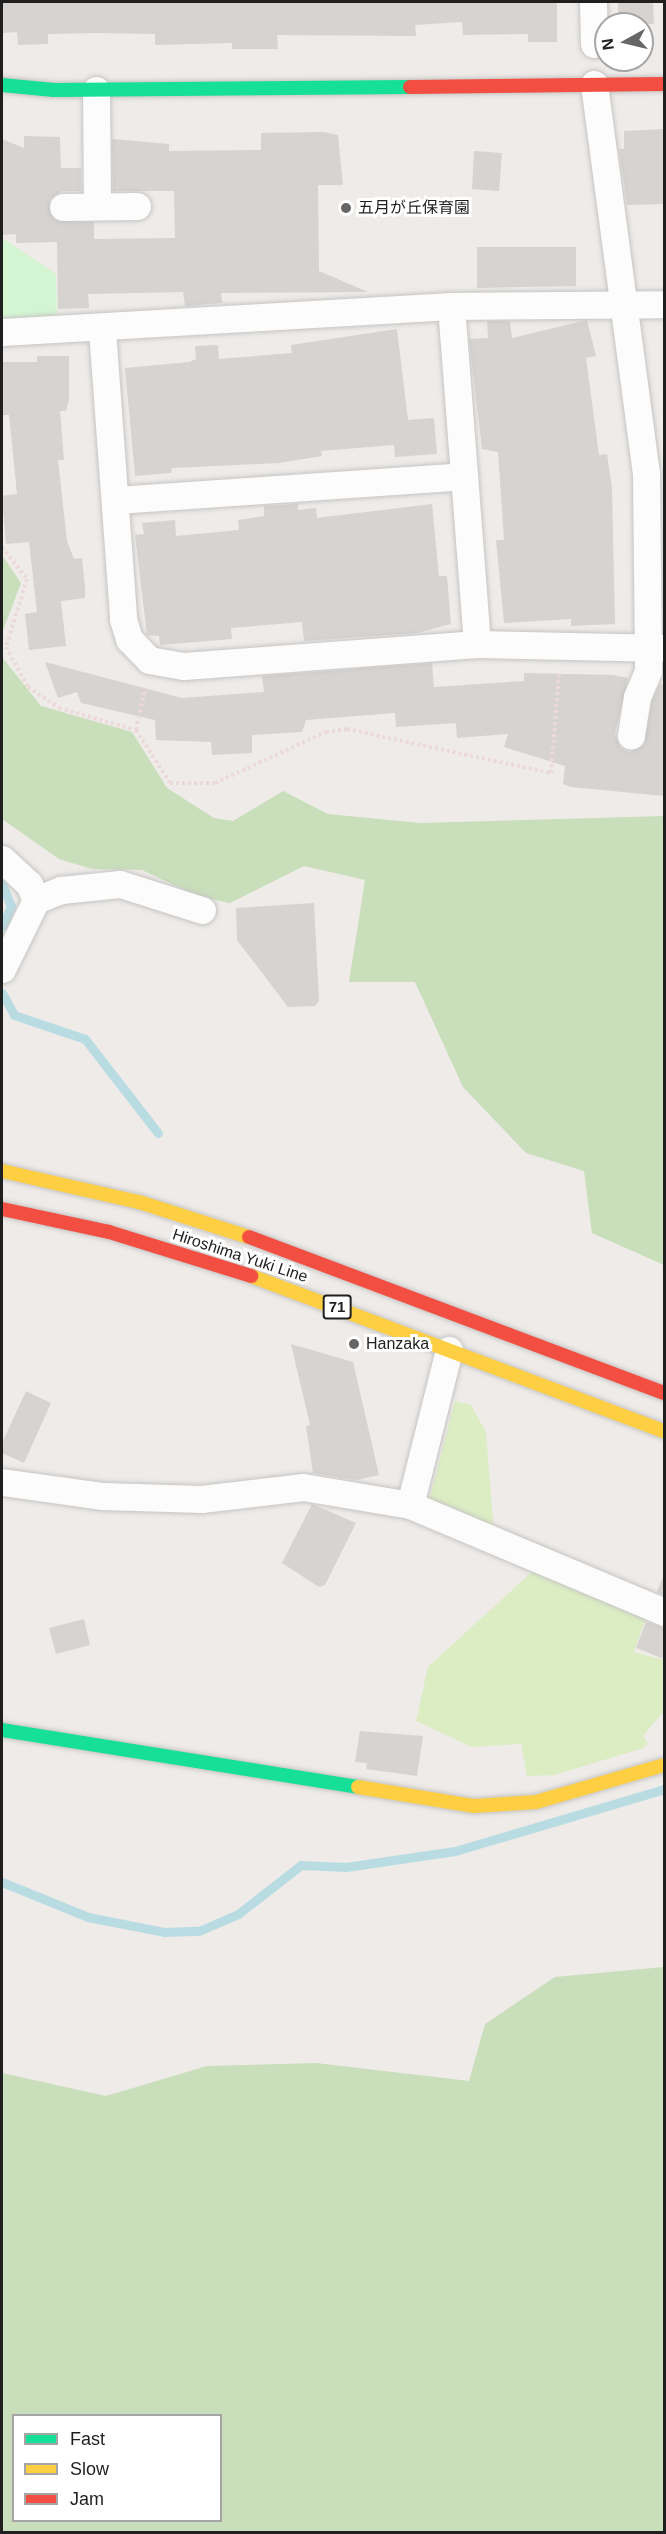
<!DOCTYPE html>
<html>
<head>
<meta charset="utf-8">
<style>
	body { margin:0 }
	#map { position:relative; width:666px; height:2534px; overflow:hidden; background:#eeebe8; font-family:Arial,"Noto Sans JP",sans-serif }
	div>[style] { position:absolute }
	.grass>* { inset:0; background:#dcedc4 }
	.forest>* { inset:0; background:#c9debb }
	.park>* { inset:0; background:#d4f5d2 }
	.stream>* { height:9px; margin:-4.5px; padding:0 4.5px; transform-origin:4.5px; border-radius:4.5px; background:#b9dce3 }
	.building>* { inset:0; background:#d6d3d0 }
	.path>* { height:4px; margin-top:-2px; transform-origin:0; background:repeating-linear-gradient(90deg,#ebdad9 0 3px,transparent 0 6px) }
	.roads { filter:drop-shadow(0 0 2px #c6c5c4) drop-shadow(0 0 2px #c6c5c4) }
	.street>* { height:27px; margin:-13.5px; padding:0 13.5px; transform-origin:13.5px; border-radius:13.5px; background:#fcfcfc }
	.fast>* { height:14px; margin:-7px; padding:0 7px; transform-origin:7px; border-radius:7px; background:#16e098 }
	.slow>* { height:14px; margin:-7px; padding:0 7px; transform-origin:7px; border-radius:7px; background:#ffcf43 }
	.jam>* { height:14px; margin:-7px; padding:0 7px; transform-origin:7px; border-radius:7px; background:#f24e42 }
	.dots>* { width:16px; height:16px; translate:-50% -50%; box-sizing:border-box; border:3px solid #fff; border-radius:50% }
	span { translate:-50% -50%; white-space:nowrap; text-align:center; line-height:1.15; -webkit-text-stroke:6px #fff; paint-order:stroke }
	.shield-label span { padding:2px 4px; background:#fff; border:2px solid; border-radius:4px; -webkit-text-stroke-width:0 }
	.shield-label { font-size:15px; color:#1f1f1f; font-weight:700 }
	.poi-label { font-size:16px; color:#1f1f1f }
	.left { translate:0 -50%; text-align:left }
	.street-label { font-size:16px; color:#1f1f1f }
	.frame { position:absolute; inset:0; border:3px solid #1f1f1f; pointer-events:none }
	.legend { position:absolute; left:12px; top:2414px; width:210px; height:108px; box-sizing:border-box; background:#fff; border:2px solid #a5a5a5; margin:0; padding:8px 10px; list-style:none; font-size:18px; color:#1f1f1f }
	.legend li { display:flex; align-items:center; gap:12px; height:30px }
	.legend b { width:30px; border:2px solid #a5a5a5 }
	.north { position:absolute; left:594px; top:12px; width:60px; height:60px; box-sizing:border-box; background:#fff; border:2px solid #a5a5a5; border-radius:50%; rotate:262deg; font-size:16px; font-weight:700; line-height:24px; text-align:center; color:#1f1f1f }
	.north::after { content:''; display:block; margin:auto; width:21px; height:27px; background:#676665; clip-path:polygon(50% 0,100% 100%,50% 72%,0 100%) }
</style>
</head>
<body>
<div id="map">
	<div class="grass">
		<div style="clip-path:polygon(455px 1401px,471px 1405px,486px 1432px,494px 1532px,433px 1505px,430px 1497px)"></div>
		<div style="clip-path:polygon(535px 1569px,649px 1610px,634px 1652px,664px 1660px,664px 1711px,643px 1736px,648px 1744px,643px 1748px,555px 1775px,527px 1776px,521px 1744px,472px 1747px,416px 1721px,428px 1667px)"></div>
	</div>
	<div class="forest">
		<div style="clip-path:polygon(2px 555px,21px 583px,2px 633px)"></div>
		<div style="clip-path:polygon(2px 657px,41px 706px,132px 732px,167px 788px,214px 818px,233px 821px,283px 791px,328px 814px,420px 823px,664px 816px,664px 1265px,592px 1233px,584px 1171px,526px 1153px,463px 1087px,415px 982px,349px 982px,365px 880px,304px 866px,230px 903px,197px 896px,142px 870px,92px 869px,59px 859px,2px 819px)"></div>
		<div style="clip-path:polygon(evenodd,664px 1967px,664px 2532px,2px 2532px,2px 2073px,106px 2096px,207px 2066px,316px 2063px,469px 2081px,485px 2024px,555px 1977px,664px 1967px,14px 2416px,220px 2416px,220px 2520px,14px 2520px,14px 2416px)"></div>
	</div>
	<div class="park">
		<div style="clip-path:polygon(2px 238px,56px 274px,57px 318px,2px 318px)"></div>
	</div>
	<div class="stream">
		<div style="left:2px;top:884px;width:24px;rotate:68deg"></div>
		<div style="left:11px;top:906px;width:22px;rotate:114deg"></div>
		<div style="left:2px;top:993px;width:25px;rotate:61deg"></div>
		<div style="left:14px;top:1015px;width:75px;rotate:18.7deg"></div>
		<div style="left:85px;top:1039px;width:119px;rotate:52.2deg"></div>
		<div style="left:2px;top:1882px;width:93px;rotate:22.1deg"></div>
		<div style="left:88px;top:1917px;width:77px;rotate:11.2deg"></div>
		<div style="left:164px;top:1932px;width:35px;rotate:-2deg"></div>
		<div style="left:199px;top:1931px;width:43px;rotate:-23.6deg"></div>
		<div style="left:238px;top:1914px;width:80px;rotate:-37.9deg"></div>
		<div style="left:301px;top:1865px;width:45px;rotate:2.5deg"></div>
		<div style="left:346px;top:1867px;width:110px;rotate:-8.4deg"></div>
		<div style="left:455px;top:1851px;width:218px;rotate:-16.5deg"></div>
	</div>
	<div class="building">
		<div style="clip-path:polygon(2px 2px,557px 2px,557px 42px,528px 42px,528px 34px,463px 35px,462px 22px,415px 25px,416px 36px,277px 35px,278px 49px,232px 49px,232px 43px,155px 45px,155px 34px,96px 33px,48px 34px,48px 44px,18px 45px,17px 32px,2px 33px)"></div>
		<div style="clip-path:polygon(618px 2px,653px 2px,654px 24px,618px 24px)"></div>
		<div style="clip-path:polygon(664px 129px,664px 204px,627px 205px,619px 149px,624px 149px,624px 131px)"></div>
		<div style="clip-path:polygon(324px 132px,338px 135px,343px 185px,318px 185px,319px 271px,368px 292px,221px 293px,222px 303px,185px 306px,183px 292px,88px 294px,89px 308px,58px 309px,57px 242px,16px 243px,16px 234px,2px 235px,2px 139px,24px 148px,24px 136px,60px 137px,61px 168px,81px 168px,81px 191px,62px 191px,49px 200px,55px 220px,94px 222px,94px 239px,175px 238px,174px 191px,113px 191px,112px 139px,169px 144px,169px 151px,261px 150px,261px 133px)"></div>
		<div style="clip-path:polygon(474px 151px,502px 153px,499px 191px,472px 189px)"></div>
		<div style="clip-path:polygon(477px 247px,576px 247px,576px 286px,477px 288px)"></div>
		<div style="clip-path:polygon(587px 320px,596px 356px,586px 358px,599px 455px,607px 454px,612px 488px,615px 624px,571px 626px,571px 619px,504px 623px,496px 540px,504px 540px,498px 452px,482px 449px,469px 339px,488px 338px,487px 321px,510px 321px,512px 338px)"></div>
		<div style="clip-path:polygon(397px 329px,408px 420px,434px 418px,437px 454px,395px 457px,394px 445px,321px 451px,322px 456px,279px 463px,172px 468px,171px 473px,135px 476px,125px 368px,189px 362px,196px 359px,195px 346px,218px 345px,219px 359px,292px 353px,291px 345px)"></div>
		<div style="clip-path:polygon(37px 356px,69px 356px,69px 399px,66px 411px,60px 411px,64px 460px,58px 460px,67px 541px,74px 559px,82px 558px,85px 588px,85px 598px,61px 601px,66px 646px,29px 650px,25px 614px,37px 612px,29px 542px,6px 544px,2px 496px,17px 494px,9px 415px,2px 415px,2px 362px,37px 362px)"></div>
		<div style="clip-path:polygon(298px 504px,298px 510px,316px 508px,317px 518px,432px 504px,439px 576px,447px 576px,451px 624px,417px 633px,304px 641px,302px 622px,231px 628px,232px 639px,160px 645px,159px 636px,147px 635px,135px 535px,144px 534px,142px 523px,175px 520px,176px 536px,239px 530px,238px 520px,264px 516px,264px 506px)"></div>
		<div style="clip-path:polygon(45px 662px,182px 698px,264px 692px,262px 676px,432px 663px,434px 687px,524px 681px,524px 673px,613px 675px,628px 678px,615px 734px,621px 748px,629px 752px,644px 745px,652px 701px,660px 684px,664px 685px,664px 796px,571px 787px,563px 784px,565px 766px,504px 747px,508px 734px,457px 738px,456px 723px,396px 727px,395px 713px,306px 720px,302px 732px,252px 735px,252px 753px,212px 755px,211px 742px,156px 740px,155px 720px,81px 703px,77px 692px,58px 698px)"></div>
		<div style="clip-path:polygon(314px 903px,319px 1001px,315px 1006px,288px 1007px,237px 940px,236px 908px)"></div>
		<div style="clip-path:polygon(291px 1344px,353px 1362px,379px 1475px,357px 1480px,313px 1473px,306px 1426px,310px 1425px)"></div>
		<div style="clip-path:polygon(26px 1391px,51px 1403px,24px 1463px,2px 1453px,2px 1443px)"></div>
		<div style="clip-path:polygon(312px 1504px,356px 1523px,325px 1585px,319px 1587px,282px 1563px)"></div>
		<div style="clip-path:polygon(662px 1579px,664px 1579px,664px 1595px,657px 1592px)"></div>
		<div style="clip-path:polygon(84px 1619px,90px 1645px,56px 1654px,49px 1628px)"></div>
		<div style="clip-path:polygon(646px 1622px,664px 1628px,664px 1659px,636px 1648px)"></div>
		<div style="clip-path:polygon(360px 1731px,423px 1736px,417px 1776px,366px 1769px,367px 1763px,355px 1762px)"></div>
	</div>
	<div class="path">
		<div style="left:2px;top:547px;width:41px;rotate:52deg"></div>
		<div style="left:27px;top:579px;width:71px;rotate:107.2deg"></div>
		<div style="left:6px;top:647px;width:46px;rotate:61.2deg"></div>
		<div style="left:28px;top:687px;width:37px;rotate:34deg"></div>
		<div style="left:59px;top:708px;width:80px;rotate:15.9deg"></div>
		<div style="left:136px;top:730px;width:42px;rotate:-77.6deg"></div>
		<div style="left:136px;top:730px;width:63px;rotate:57.3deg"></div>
		<div style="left:170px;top:783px;width:45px"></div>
		<div style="left:215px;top:783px;width:122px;rotate:-24.7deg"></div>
		<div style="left:326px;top:732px;width:21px;rotate:-8deg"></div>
		<div style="left:347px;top:729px;width:209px;rotate:12.2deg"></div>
		<div style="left:551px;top:773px;width:99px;rotate:-85.4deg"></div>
	</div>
	<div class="roads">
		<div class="street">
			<div style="left:593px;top:2px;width:42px;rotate:88.6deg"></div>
			<div style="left:594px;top:84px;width:392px;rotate:82.4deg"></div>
			<div style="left:646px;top:473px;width:198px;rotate:89.4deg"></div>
			<div style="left:648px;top:671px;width:28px;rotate:113deg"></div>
			<div style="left:637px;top:697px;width:39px;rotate:99deg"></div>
			<div style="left:96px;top:90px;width:116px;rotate:89.5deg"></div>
			<div style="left:63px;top:207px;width:74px;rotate:-0.8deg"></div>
			<div style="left:451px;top:306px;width:339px;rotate:85.6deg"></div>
			<div style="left:102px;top:330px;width:290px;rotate:85.8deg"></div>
			<div style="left:123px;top:619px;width:21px;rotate:73deg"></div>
			<div style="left:129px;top:639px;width:29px;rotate:46deg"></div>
			<div style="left:149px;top:660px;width:36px;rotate:10deg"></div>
			<div style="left:184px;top:666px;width:294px;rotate:-4.3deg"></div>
			<div style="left:477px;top:644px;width:187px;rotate:1.2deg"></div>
			<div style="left:2px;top:332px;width:450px;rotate:-3.3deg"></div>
			<div style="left:451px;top:306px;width:213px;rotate:-0.5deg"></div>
			<div style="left:115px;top:500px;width:350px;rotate:-3.9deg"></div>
			<div style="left:2px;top:859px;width:37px;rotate:43deg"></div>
			<div style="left:29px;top:884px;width:17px;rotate:66deg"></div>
			<div style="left:36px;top:900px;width:77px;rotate:116.2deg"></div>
			<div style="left:36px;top:900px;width:27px;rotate:-22deg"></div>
			<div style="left:61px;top:890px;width:59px;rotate:-5.8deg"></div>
			<div style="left:120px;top:884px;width:86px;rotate:17.6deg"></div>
			<div style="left:2px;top:1482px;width:102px;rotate:7.9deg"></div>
			<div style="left:103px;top:1496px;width:98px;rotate:1.8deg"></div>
			<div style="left:201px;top:1499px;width:103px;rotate:-6.7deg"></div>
			<div style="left:303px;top:1487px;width:109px;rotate:9.5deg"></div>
			<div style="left:410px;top:1505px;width:276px;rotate:22.8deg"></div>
			<div style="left:410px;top:1505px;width:160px;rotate:-75.9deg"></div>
		</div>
		<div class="fast">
			<div style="left:2px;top:85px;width:52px;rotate:5.5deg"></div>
			<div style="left:54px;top:90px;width:356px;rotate:-0.5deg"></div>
			<div style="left:2px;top:1730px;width:361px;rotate:9.1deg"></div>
		</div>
		<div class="slow">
			<div style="left:2px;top:1171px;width:140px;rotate:12.8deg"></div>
			<div style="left:139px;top:1202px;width:115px;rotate:17.7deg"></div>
			<div style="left:251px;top:1276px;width:441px;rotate:20.6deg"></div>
			<div style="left:358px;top:1787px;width:118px;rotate:9.3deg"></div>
			<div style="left:474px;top:1806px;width:62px;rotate:-3.7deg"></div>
			<div style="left:536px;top:1802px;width:133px;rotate:-16.1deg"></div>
		</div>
		<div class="jam">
			<div style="left:410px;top:87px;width:254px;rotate:-0.7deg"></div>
			<div style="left:2px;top:1209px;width:109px;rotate:12.1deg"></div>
			<div style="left:109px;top:1232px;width:149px;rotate:17.2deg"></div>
			<div style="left:249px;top:1237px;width:443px;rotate:20.6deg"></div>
		</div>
	</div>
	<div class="dots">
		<div style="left:346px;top:208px;background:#676665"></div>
		<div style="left:354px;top:1344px;background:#676665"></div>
	</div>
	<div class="shield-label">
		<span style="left:337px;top:1307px">71</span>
	</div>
	<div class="poi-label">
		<span class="left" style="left:358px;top:208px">五月が丘保育園</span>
		<span class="left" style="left:366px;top:1344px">Hanzaka</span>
	</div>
	<div class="street-label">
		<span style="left:240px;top:1256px;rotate:18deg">Hiroshima Yuki Line</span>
	</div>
	<div class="frame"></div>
	<ul class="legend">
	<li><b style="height:8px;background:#16e098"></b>Fast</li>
	<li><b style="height:8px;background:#ffcf43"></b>Slow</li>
	<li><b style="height:8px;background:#f24e42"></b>Jam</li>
	</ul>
	<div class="north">N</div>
</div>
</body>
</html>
